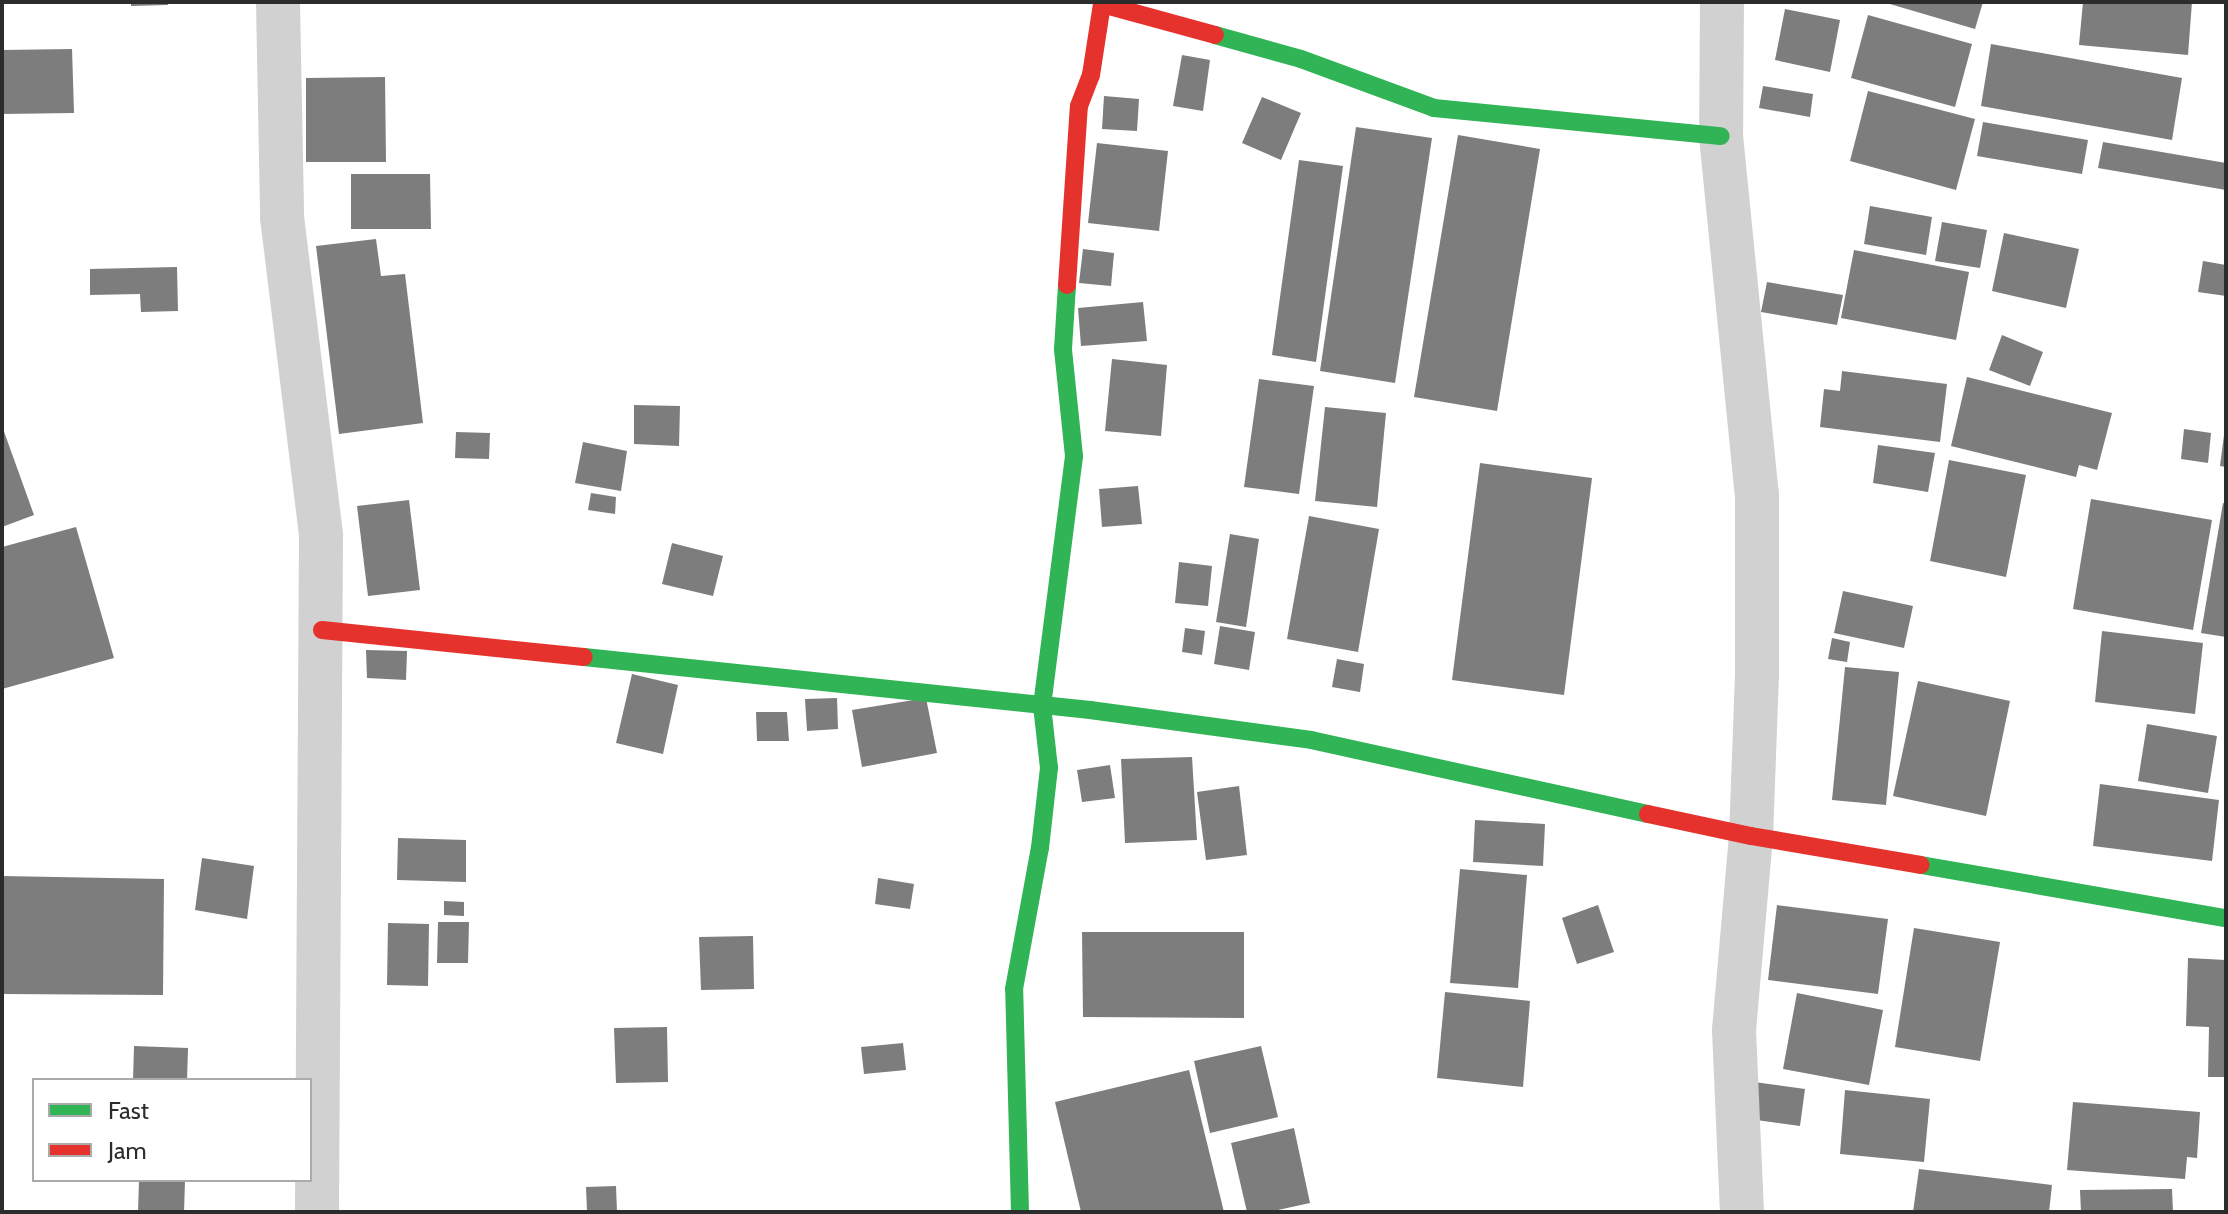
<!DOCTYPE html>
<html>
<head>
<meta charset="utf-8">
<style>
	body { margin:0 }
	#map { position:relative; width:2228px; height:1214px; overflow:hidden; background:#fff; font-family:Cabin,sans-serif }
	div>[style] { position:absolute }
	.building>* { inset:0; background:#7d7d7d }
	.street>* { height:44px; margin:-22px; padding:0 22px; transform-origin:22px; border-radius:22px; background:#d1d1d1 }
	.fast>* { height:18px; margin:-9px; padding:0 9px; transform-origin:9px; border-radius:9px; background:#30b455 }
	.jam>* { height:18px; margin:-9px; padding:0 9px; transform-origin:9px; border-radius:9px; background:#e5322d }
	span { translate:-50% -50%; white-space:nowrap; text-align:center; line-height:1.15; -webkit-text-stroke:8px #fff; paint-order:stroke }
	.frame { position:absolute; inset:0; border:4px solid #2c2c2c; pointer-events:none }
	.legend { position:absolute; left:32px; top:1078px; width:280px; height:104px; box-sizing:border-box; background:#fff; border:2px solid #ababab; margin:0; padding:10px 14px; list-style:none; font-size:24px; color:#2c2c2c }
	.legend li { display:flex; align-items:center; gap:16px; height:40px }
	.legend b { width:40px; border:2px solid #ababab }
</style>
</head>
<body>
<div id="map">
	<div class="building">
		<div style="clip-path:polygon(131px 2px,168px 2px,168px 5px,131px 6px)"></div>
		<div style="clip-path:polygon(1883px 2px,1983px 2px,1975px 29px)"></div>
		<div style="clip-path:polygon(2083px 2px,2192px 2px,2188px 55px,2079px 45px)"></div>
		<div style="clip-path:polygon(1785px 9px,1840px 20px,1830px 72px,1775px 60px)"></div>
		<div style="clip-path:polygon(1868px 15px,1972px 44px,1955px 107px,1851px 78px)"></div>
		<div style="clip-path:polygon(1991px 44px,2182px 78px,2172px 140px,1981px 106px)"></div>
		<div style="clip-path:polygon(72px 49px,74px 113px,2px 114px,2px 50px)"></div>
		<div style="clip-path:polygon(1182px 55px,1210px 60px,1203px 111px,1173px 106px)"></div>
		<div style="clip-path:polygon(385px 77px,386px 162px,306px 162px,306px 78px)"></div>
		<div style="clip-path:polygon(1763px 86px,1813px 94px,1810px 117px,1759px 108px)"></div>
		<div style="clip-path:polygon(1868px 91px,1975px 119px,1956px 190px,1850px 161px)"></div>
		<div style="clip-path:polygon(1104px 96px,1139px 99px,1137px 131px,1102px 129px)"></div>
		<div style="clip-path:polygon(1262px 97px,1301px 113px,1281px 160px,1242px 143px)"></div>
		<div style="clip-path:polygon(1983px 122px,2088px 140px,2082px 174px,1977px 156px)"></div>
		<div style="clip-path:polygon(1356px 127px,1432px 138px,1395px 383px,1320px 371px)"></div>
		<div style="clip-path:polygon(1458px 135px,1540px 149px,1497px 411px,1414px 397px)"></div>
		<div style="clip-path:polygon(2103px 142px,2226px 163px,2226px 190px,2098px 168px)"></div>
		<div style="clip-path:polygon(1097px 143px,1168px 151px,1159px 231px,1088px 223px)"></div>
		<div style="clip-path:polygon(1299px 160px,1343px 166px,1316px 362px,1272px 355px)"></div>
		<div style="clip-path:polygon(351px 174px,430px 174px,431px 229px,351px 229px)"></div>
		<div style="clip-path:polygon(1870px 206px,1932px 217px,1926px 255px,1864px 244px)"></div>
		<div style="clip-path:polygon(1942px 222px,1987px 230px,1980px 268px,1935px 261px)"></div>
		<div style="clip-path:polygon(2004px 233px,2079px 249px,2066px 308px,1992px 291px)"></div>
		<div style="clip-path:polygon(376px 239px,381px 276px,405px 274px,423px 423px,339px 434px,316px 246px)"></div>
		<div style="clip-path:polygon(1083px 249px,1114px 253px,1111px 286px,1079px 283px)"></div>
		<div style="clip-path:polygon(1854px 250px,1969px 272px,1956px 340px,1841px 318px)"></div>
		<div style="clip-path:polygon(2203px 261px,2226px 265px,2226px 296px,2198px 292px)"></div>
		<div style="clip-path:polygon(177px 267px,178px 311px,141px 312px,140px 294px,90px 295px,90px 269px)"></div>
		<div style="clip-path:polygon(1767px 282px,1843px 295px,1837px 325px,1761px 312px)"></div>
		<div style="clip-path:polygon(1143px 302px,1147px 341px,1081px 346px,1078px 308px)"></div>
		<div style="clip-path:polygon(2002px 335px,2043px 352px,2030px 386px,1989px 370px)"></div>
		<div style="clip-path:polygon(1112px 359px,1167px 365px,1161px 436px,1105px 431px)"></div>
		<div style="clip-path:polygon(1842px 371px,1947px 384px,1940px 442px,1820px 427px,1824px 389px,1840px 391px)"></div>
		<div style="clip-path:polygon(1967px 377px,2112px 413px,2097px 470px,2079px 465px,2076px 477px,1951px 446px)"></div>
		<div style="clip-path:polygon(1259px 379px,1314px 386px,1299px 494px,1244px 487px)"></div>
		<div style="clip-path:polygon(634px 405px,680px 406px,679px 446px,634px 444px)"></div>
		<div style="clip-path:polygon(1325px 407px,1386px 413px,1377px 507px,1315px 501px)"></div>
		<div style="clip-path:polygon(2px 426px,34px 515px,2px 527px)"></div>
		<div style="clip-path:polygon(2184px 429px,2211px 433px,2208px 463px,2181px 459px)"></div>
		<div style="clip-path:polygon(456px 432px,490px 433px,489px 459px,455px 458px)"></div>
		<div style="clip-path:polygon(2224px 435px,2226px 436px,2226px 467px,2220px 466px)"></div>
		<div style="clip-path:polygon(583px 442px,627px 451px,621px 491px,575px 483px)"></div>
		<div style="clip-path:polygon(1878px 445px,1935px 453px,1928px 492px,1873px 483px)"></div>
		<div style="clip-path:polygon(1949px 460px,2026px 475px,2006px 577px,1930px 561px)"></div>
		<div style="clip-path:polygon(1480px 463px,1592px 478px,1564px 695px,1452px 680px)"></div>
		<div style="clip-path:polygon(1138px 486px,1142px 524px,1102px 527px,1099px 489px)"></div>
		<div style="clip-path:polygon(591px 493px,616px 497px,615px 514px,588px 510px)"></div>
		<div style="clip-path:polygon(2091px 499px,2212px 520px,2193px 630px,2073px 609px)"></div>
		<div style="clip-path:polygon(409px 500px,420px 590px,368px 596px,357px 506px)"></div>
		<div style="clip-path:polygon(2223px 503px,2226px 504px,2226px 637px,2201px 633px)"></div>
		<div style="clip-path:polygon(1309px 516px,1379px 529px,1358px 652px,1287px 639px)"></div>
		<div style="clip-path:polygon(76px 527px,114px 658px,2px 689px,2px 547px)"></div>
		<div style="clip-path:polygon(1230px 534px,1259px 539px,1246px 627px,1216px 622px)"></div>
		<div style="clip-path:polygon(672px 543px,723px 556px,713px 596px,662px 584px)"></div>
		<div style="clip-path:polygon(1179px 562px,1212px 566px,1208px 606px,1175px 603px)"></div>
		<div style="clip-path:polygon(1843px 591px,1913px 606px,1904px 648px,1834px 633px)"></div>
		<div style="clip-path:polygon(1220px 626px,1255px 632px,1249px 670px,1214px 664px)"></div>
		<div style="clip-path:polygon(1185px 628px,1205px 631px,1202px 655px,1182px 652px)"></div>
		<div style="clip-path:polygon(2102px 631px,2203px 643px,2195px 714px,2095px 702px)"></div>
		<div style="clip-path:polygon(1832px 638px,1850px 642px,1847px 662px,1828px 659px)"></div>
		<div style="clip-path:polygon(366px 650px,407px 651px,406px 680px,367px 678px)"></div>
		<div style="clip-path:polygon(1337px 659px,1364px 664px,1360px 692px,1332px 687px)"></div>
		<div style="clip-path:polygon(1845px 667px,1899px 672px,1886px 805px,1832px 800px)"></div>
		<div style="clip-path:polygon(632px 674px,678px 685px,663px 754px,616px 743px)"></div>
		<div style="clip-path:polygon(1918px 681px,2010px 701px,1986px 816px,1893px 796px)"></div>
		<div style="clip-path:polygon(837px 698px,838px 729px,807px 731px,805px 699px)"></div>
		<div style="clip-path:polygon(926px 698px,937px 753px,862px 767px,852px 710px)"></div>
		<div style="clip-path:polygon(756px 712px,787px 712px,789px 741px,757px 741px)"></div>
		<div style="clip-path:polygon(2147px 724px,2217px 736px,2208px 793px,2138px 781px)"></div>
		<div style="clip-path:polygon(1192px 757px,1197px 840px,1125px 843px,1121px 759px)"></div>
		<div style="clip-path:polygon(1110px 765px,1115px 798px,1082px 802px,1077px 770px)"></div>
		<div style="clip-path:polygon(2100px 784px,2219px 800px,2212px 861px,2093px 846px)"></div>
		<div style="clip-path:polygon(1239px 786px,1247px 855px,1206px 860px,1197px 792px)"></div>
		<div style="clip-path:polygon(1475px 820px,1545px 824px,1543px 866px,1473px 862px)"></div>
		<div style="clip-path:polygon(398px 838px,466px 840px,466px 882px,397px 880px)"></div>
		<div style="clip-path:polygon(202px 858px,254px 866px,247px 919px,195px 910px)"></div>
		<div style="clip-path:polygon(1460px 869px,1527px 875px,1518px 988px,1450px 983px)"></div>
		<div style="clip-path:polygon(2px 876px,164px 879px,163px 995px,2px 994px)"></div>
		<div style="clip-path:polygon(878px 878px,914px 884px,910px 909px,875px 904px)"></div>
		<div style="clip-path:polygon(444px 901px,464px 902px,464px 916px,444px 915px)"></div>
		<div style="clip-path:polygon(1598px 905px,1614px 952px,1577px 964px,1562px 918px)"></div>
		<div style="clip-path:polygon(1777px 905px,1888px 919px,1878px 994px,1768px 980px)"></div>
		<div style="clip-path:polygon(438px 922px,469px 922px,468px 963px,437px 963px)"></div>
		<div style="clip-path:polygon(388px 923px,429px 924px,428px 986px,387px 985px)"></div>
		<div style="clip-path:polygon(1914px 928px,2000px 942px,1980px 1061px,1895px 1047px)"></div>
		<div style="clip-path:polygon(1082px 932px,1244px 932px,1244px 1018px,1083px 1017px)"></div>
		<div style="clip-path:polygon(753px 936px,754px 989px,701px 990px,699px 937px)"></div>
		<div style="clip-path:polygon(2188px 958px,2226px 960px,2226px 1077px,2208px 1077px,2209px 1027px,2186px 1026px)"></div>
		<div style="clip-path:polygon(1445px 992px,1530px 1001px,1523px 1087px,1437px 1078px)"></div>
		<div style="clip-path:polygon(1797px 993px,1883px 1010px,1869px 1085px,1783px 1069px)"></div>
		<div style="clip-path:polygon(667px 1027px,668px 1082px,616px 1083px,614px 1028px)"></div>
		<div style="clip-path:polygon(903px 1043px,906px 1070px,864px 1074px,861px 1047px)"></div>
		<div style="clip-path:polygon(134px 1046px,188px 1048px,187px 1080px,133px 1080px)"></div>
		<div style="clip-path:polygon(1261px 1046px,1278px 1117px,1210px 1133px,1194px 1061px)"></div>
		<div style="clip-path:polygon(1189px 1070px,1224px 1212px,1081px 1212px,1055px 1102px)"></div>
		<div style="clip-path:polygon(1754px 1082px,1805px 1089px,1800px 1126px,1749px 1119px)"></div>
		<div style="clip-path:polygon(1845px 1090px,1930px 1099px,1924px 1162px,1840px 1154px)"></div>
		<div style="clip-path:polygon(2073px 1102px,2200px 1112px,2197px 1158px,2187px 1157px,2185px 1179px,2067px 1170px)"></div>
		<div style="clip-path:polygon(1294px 1128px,1310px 1203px,1269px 1212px,1247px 1212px,1231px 1143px)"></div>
		<div style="clip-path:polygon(1919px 1169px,2052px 1185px,2049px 1212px,1913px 1212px)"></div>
		<div style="clip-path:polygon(139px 1180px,185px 1180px,184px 1212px,138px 1212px)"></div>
		<div style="clip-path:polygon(616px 1186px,617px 1212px,587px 1212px,586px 1187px)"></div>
		<div style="clip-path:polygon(2172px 1189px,2173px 1212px,2081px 1212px,2080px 1190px)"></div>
	</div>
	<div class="street">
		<div style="left:278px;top:2px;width:215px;rotate:88.9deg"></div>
		<div style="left:282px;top:217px;width:321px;rotate:83deg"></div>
		<div style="left:321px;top:536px;width:676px;rotate:90.34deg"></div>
		<div style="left:1722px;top:2px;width:134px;rotate:90.4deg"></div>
		<div style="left:1721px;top:136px;width:360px;rotate:84.3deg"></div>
		<div style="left:1757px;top:494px;width:180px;rotate:90deg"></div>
		<div style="left:1757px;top:674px;width:162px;rotate:92.1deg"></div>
		<div style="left:1751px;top:836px;width:195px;rotate:95deg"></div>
		<div style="left:1734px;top:1030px;width:182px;rotate:87.5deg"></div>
	</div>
	<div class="fast">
		<div style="left:1215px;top:35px;width:89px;rotate:15.6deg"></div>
		<div style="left:1301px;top:59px;width:142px;rotate:20.2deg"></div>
		<div style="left:1434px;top:108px;width:288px;rotate:5.6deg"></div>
		<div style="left:584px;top:657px;width:509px;rotate:5.98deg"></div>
		<div style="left:1090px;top:710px;width:223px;rotate:7.7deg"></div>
		<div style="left:1311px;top:740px;width:345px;rotate:12.4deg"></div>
		<div style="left:1921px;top:865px;width:310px;rotate:9.9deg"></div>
		<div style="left:1020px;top:1212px;width:223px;rotate:-91.5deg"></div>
		<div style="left:1014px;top:989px;width:143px;rotate:-79.6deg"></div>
		<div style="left:1040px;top:848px;width:81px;rotate:-83.6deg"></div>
		<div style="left:1049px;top:768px;width:62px;rotate:-96.4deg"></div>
		<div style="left:1042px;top:706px;width:252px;rotate:-82.7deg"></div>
		<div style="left:1074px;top:456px;width:108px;rotate:-95.9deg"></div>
		<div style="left:1063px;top:349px;width:64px;rotate:-86.4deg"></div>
	</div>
	<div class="jam">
		<div style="left:1067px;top:285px;width:179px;rotate:-86.2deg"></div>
		<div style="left:1079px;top:106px;width:33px;rotate:-69deg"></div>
		<div style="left:1091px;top:75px;width:72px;rotate:-81.2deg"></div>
		<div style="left:1102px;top:4px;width:117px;rotate:15.3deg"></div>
		<div style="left:322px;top:630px;width:263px;rotate:5.9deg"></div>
		<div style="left:1648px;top:814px;width:105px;rotate:12.1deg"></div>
		<div style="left:1751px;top:836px;width:172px;rotate:9.7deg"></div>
	</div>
	<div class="frame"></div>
	<ul class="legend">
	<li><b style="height:10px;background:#30b455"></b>Fast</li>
	<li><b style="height:10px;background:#e5322d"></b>Jam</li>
	</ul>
</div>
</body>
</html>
